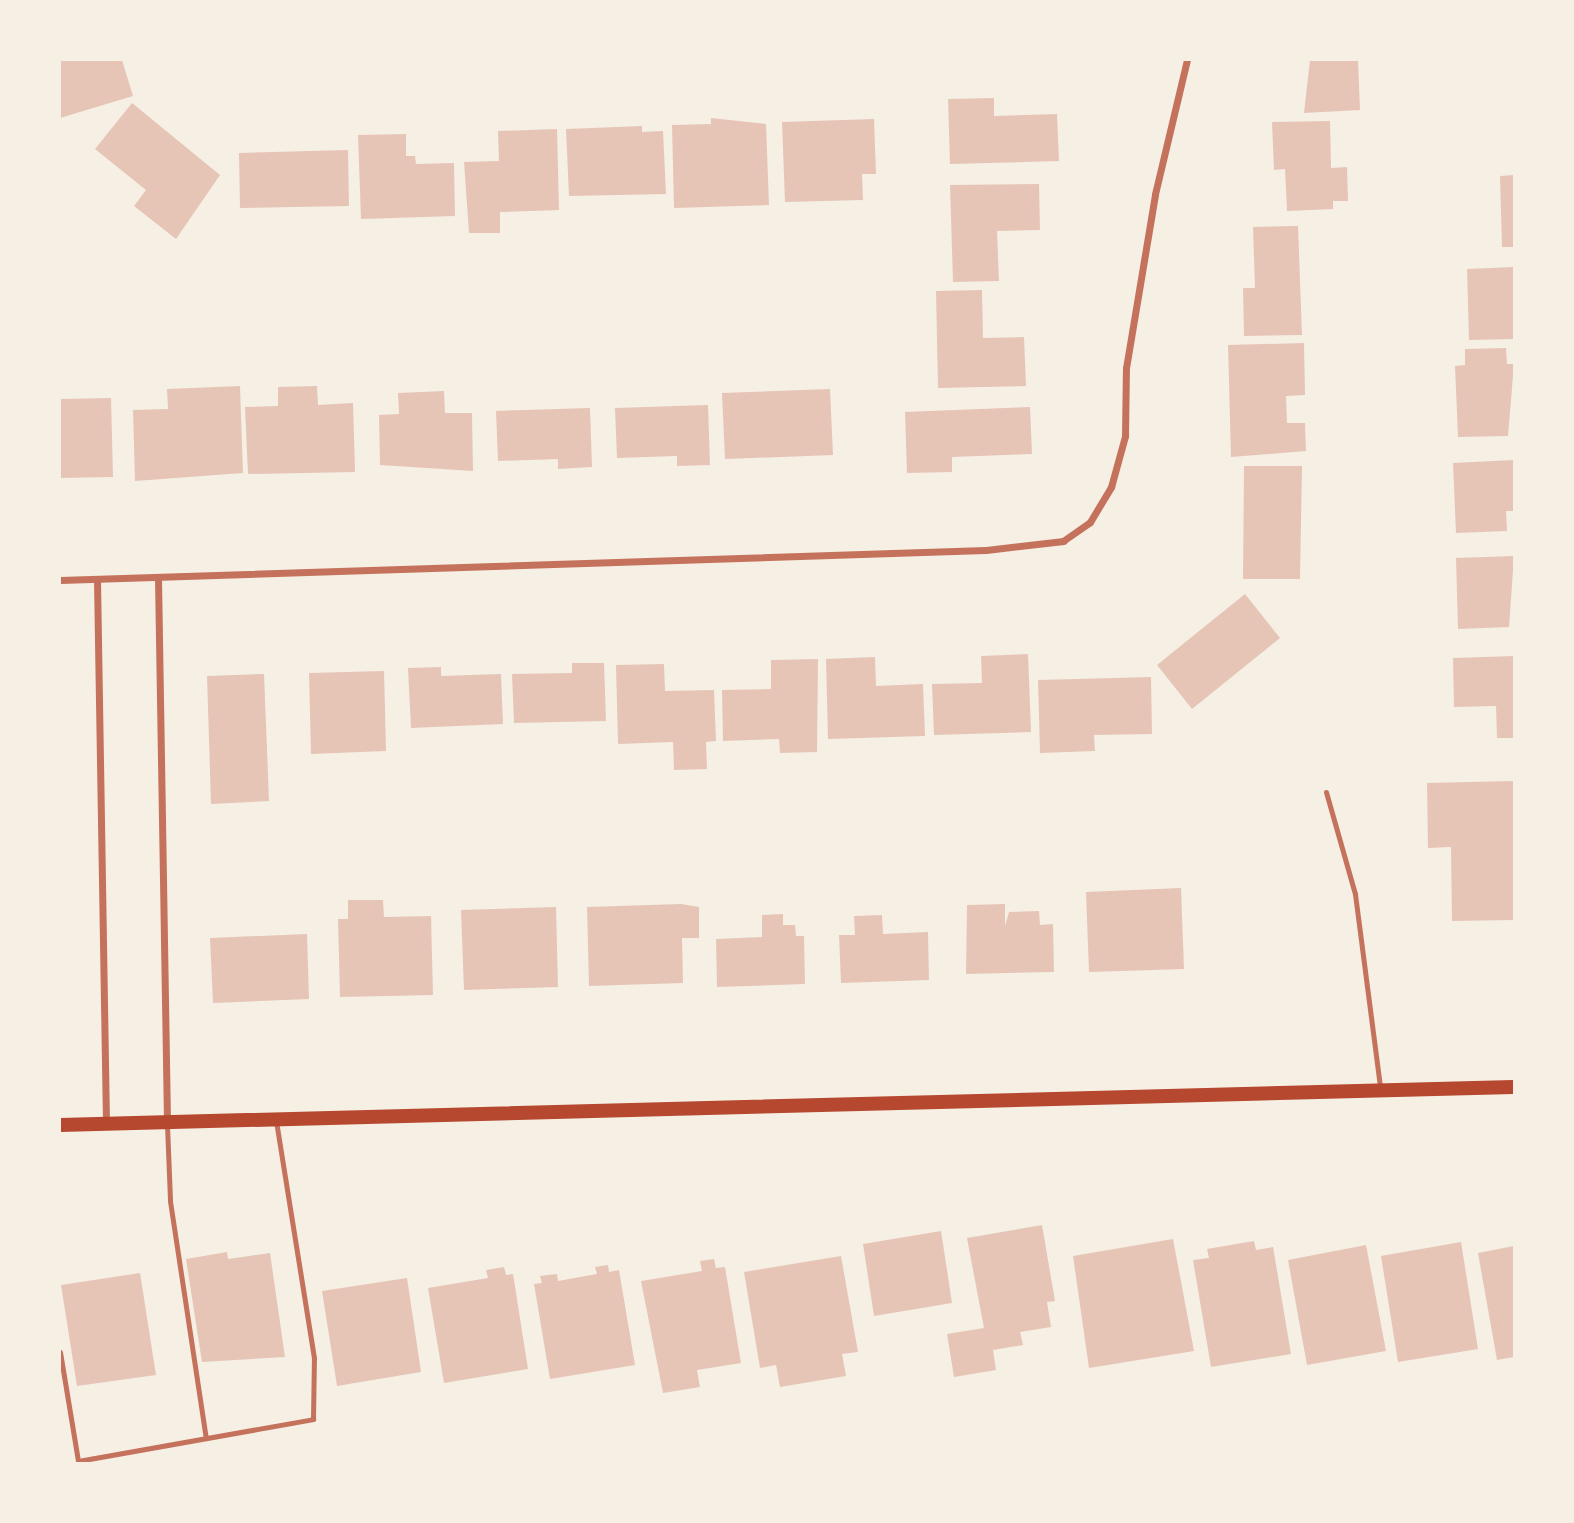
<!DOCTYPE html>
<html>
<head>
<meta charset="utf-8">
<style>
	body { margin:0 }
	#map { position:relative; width:1574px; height:1523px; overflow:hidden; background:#f6efe4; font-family:Barlow,sans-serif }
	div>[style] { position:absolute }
	.building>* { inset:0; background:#e6c5b7 }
	.service>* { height:5px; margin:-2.5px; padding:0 2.5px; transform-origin:2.5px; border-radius:2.5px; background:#c5725c }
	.minor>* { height:7px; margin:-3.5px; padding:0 3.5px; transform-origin:3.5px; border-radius:3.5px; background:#c5725c }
	.secondary>* { height:14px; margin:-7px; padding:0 7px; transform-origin:7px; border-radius:7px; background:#b5482f }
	span { translate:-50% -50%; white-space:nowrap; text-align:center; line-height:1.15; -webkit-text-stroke:7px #f6efe4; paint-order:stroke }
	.frame { position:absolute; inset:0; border:61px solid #f6efe4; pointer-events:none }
</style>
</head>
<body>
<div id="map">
	<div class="building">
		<div style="clip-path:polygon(60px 60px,122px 60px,133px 96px,60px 118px)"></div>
		<div style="clip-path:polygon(1310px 60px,1358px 60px,1360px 110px,1304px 113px)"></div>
		<div style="clip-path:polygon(994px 98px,994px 116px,1057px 114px,1059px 161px,950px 164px,948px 99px)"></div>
		<div style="clip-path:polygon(132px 103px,220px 175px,176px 239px,134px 206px,146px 190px,95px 149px)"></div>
		<div style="clip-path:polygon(711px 118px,766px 124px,769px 205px,674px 208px,672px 125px,711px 124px)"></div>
		<div style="clip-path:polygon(874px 119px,876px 174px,862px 174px,863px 200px,785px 202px,782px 122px)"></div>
		<div style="clip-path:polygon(1330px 121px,1331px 168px,1347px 167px,1348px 201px,1333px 201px,1333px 209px,1287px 211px,1285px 169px,1274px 170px,1272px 122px)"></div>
		<div style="clip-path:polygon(642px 126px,642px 132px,663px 131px,666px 194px,569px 196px,566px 129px)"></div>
		<div style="clip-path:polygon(557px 129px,559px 210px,500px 212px,500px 233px,469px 233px,464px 162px,499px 161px,498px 131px)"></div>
		<div style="clip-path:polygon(406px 134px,406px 156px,415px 156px,416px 164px,454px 163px,455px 216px,361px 219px,358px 135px)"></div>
		<div style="clip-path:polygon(348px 150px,349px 206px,240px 208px,239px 153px)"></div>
		<div style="clip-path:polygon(1514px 175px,1514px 247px,1502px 247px,1500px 176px)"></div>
		<div style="clip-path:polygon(1039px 184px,1040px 230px,997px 231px,999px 281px,953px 282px,950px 185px)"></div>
		<div style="clip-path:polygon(1298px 226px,1302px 335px,1244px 336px,1243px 288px,1255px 288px,1253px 227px)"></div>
		<div style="clip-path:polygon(1514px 267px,1514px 339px,1469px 340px,1467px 269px)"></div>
		<div style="clip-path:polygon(982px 290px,983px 338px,1024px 337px,1026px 386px,938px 388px,936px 291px)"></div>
		<div style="clip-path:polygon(1304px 343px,1305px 395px,1286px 396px,1287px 423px,1305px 423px,1306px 451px,1231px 457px,1228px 345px)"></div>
		<div style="clip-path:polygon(1506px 348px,1507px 364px,1514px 364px,1508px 436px,1458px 437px,1455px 366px,1465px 365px,1465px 349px)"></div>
		<div style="clip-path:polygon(240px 386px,243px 473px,135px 481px,133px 410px,168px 409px,167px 389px)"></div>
		<div style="clip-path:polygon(317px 386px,318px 405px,353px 403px,355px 472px,248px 474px,245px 407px,278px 406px,278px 387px)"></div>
		<div style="clip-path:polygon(830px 389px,833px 455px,725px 459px,722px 393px)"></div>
		<div style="clip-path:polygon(444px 391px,445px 413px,472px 413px,473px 471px,380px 465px,379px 415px,399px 414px,398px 393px)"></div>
		<div style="clip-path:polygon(111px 398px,113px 477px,60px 478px,60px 399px)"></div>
		<div style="clip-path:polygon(708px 405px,710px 465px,677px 466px,677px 456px,617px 458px,615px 408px)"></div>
		<div style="clip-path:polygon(1030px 407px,1032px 454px,952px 457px,952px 472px,907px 473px,905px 412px)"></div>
		<div style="clip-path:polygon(590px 408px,592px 467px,558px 469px,558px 459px,498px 461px,496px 411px)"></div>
		<div style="clip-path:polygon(1514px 460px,1514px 511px,1506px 511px,1507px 531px,1456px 533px,1453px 463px)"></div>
		<div style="clip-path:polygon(1244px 466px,1302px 466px,1300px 579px,1243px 579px)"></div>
		<div style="clip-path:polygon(1514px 556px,1509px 627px,1458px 629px,1456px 558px)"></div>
		<div style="clip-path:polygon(1245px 594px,1280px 638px,1192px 709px,1157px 665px)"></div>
		<div style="clip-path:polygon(1028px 654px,1031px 732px,934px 735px,932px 684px,982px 683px,981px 656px)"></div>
		<div style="clip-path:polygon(1514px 656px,1514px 738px,1497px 738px,1496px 706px,1454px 707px,1453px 658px)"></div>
		<div style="clip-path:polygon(875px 657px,876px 686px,923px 684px,925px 736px,828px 739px,826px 659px)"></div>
		<div style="clip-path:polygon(818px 659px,817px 752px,780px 753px,779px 739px,723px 741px,722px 690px,771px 689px,771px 660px)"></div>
		<div style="clip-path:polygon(572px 663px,604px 663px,606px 721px,514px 723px,512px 674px,572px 673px)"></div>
		<div style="clip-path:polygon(664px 664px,665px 691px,714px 690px,716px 741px,706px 742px,707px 769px,674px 770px,673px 742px,618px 744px,616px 665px)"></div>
		<div style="clip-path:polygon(441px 667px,441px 676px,501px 674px,503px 724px,411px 728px,408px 668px)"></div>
		<div style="clip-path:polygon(384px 671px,386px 751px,311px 754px,309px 673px)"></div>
		<div style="clip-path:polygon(264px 674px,269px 801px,211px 804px,207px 676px)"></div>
		<div style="clip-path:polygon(1151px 677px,1152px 734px,1094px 735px,1095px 751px,1040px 753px,1038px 680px)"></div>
		<div style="clip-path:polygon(1514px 781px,1514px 920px,1452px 921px,1451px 847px,1428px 848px,1427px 783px)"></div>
		<div style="clip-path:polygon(1181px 888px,1184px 969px,1089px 972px,1086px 892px)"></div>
		<div style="clip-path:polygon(348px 900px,383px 900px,384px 917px,431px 916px,433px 995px,340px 997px,338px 919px,348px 919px)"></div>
		<div style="clip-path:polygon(681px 904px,699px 907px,699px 938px,682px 938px,683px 983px,589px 986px,587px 907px)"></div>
		<div style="clip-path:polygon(1005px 904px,1005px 926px,1009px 912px,1039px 911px,1040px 925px,1053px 924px,1054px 972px,966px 974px,967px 905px)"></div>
		<div style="clip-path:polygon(556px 907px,558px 987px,464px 990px,461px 910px)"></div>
		<div style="clip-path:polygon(783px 914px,783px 925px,795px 925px,796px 936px,804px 936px,805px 984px,717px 987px,716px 939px,762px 937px,762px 915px)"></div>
		<div style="clip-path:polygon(882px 915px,883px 934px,928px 932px,929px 980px,841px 983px,839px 935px,855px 935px,854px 916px)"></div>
		<div style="clip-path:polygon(307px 934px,309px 999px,213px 1003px,210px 938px)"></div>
		<div style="clip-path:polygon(1042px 1225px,1055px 1301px,1047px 1302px,1051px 1327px,1020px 1332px,1023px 1345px,993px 1350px,996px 1370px,954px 1377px,947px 1334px,984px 1328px,967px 1238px)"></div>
		<div style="clip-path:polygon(941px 1231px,952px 1303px,874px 1316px,863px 1244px)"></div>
		<div style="clip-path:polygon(1173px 1239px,1194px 1351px,1089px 1368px,1073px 1256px)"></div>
		<div style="clip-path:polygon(1254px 1241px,1256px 1250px,1273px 1247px,1291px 1354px,1211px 1367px,1193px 1260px,1209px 1258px,1207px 1249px)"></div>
		<div style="clip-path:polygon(1461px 1242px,1478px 1349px,1398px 1362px,1381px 1256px)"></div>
		<div style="clip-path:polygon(1366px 1245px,1386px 1351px,1307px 1365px,1288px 1260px)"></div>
		<div style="clip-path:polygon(1514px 1246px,1514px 1357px,1497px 1360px,1478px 1253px)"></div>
		<div style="clip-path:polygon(227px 1252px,228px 1259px,270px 1253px,285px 1357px,202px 1362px,186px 1259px)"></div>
		<div style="clip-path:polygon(841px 1256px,858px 1352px,842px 1354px,846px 1376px,780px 1387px,776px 1365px,760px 1368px,744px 1272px)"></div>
		<div style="clip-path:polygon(714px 1259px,716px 1268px,725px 1267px,741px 1363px,697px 1370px,700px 1387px,663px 1393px,641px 1281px,702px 1271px,700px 1261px)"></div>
		<div style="clip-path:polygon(608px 1265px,609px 1272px,619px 1270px,635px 1365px,550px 1379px,534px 1284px,542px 1283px,540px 1276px,557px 1274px,558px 1281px,597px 1274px,595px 1267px)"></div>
		<div style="clip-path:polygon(504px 1267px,506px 1275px,513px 1274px,528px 1369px,444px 1383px,428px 1288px,488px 1278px,486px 1270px)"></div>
		<div style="clip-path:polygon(140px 1273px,156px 1375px,77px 1386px,61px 1285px)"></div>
		<div style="clip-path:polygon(407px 1278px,421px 1372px,337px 1386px,322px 1291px)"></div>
	</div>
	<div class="service">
		<div style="left:1326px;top:792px;width:106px;rotate:74.1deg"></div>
		<div style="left:1355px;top:894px;width:195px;rotate:82.6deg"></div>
		<div style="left:167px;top:1125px;width:76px;rotate:87.7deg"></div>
		<div style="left:170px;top:1201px;width:240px;rotate:81.4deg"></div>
		<div style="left:60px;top:1352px;width:110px;rotate:80.6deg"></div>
		<div style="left:78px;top:1461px;width:239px;rotate:-10.1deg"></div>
		<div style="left:313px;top:1419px;width:61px;rotate:-89.1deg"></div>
		<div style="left:314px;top:1358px;width:241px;rotate:-99.1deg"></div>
	</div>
	<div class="minor">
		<div style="left:158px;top:578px;width:543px;rotate:89.05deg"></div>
		<div style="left:60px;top:580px;width:926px;rotate:-1.86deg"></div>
		<div style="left:986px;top:550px;width:78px;rotate:-6.7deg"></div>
		<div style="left:1063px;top:541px;width:33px;rotate:-35deg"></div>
		<div style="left:1090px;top:522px;width:41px;rotate:-59deg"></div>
		<div style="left:1111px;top:487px;width:53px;rotate:-74.6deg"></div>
		<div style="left:1125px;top:436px;width:68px;rotate:-89.2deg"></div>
		<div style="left:1126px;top:368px;width:176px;rotate:-80.5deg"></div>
		<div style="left:1155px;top:194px;width:138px;rotate:-76.6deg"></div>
		<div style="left:97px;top:580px;width:543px;rotate:89.05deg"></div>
	</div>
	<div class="secondary">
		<div style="left:60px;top:1125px;width:1454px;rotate:-1.5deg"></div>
	</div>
	<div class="frame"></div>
</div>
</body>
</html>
